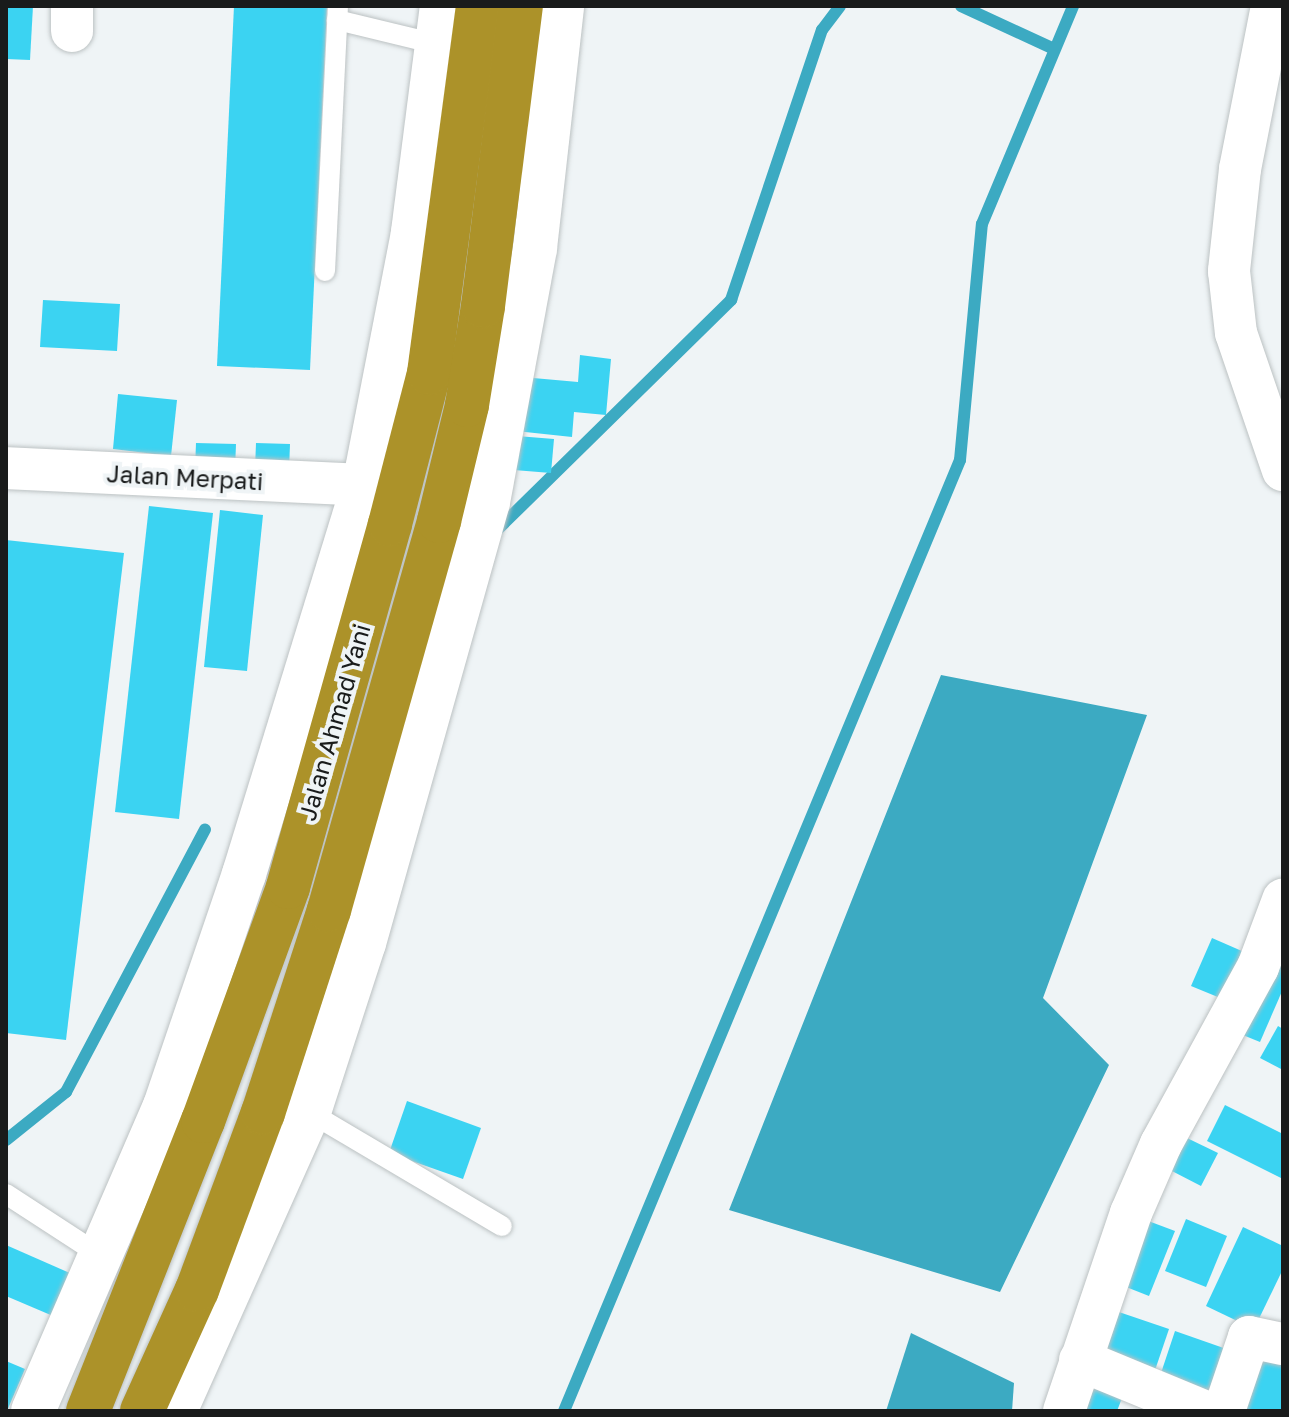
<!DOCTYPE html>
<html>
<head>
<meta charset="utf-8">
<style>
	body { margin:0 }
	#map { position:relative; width:1289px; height:1417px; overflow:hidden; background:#eff4f6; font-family:"Golos Text",sans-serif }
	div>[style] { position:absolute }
	.water>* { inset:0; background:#3caac2 }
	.stream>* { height:12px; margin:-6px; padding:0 6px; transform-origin:6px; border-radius:6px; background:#3caac2 }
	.building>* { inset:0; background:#3bd3f2 }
	.roads { filter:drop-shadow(0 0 2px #bcc2c3) drop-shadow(0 0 2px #bcc2c3) }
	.lane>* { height:20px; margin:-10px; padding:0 10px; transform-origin:10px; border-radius:10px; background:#fff }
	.street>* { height:42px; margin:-21px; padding:0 21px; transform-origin:21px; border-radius:21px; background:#fff }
	.secondary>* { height:44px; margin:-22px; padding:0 22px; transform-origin:22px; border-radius:22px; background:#fff }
	.highway>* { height:44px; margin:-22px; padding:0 22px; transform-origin:22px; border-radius:22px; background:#ac9229 }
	span { translate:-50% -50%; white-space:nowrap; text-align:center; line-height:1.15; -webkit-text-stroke:8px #eff4f6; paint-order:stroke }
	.street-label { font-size:24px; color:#191b1b }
	.frame { position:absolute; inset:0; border:8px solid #191b1b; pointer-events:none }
</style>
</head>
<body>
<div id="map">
	<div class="water">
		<div style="clip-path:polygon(941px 675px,1147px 715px,1043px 998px,1109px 1065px,1000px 1292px,729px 1210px)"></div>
		<div style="clip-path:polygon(911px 1333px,1014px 1383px,1012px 1411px,886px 1411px)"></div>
	</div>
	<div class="stream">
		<div style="left:961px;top:6px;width:102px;rotate:24.8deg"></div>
		<div style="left:496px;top:531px;width:330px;rotate:-44.5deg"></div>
		<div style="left:731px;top:300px;width:285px;rotate:-71.4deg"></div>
		<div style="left:822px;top:30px;width:30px;rotate:-53deg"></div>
		<div style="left:6px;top:1140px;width:77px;rotate:-38.7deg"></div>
		<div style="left:66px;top:1092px;width:297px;rotate:-62.1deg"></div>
		<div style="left:564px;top:1411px;width:1030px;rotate:-67.39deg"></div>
		<div style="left:960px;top:460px;width:237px;rotate:-84.7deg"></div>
		<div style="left:982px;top:224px;width:236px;rotate:-67.3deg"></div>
	</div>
	<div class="building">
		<div style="clip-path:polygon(6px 6px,33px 6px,30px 60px,6px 59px)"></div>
		<div style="clip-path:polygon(234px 6px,327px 6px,310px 370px,217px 366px)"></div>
		<div style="clip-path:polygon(43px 300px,120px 304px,117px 351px,40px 347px)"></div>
		<div style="clip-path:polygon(580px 355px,611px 359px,606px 415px,574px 412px,572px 437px,516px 431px,522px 377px,578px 382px)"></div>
		<div style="clip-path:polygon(118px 394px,177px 400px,171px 456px,113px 449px)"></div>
		<div style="clip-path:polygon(517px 436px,554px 439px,551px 473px,514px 470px)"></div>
		<div style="clip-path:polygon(196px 443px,236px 444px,235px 470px,195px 469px)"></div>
		<div style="clip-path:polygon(256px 443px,290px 444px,289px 470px,255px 469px)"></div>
		<div style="clip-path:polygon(149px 506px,213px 513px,179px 819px,115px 812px)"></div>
		<div style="clip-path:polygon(220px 510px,263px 515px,247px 671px,204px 667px)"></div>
		<div style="clip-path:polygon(6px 540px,124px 553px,66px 1040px,6px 1033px)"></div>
		<div style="clip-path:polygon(1212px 938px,1251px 955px,1230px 1002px,1191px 986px)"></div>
		<div style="clip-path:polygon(1283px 949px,1283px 989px,1260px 1042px,1233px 1031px)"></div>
		<div style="clip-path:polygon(1278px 1026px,1283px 1029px,1283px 1070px,1260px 1058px)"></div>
		<div style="clip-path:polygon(407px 1101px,481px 1128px,463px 1179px,389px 1153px)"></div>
		<div style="clip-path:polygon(1225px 1105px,1283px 1134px,1283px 1179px,1207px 1141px)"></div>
		<div style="clip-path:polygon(1187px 1138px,1218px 1153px,1201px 1186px,1170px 1170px)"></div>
		<div style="clip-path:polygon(1143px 1219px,1175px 1231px,1149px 1296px,1116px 1283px)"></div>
		<div style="clip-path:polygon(1186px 1219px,1227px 1236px,1206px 1287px,1165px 1271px)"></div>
		<div style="clip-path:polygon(1243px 1227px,1283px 1246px,1283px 1269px,1254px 1329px,1206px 1306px)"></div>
		<div style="clip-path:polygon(6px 1245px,72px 1274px,53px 1316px,6px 1296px)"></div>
		<div style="clip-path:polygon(1116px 1311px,1169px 1329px,1151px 1382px,1097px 1363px)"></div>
		<div style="clip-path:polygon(1175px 1331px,1235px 1352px,1217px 1405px,1157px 1385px)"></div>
		<div style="clip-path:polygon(1257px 1340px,1283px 1350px,1283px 1411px,1228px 1411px)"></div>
		<div style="clip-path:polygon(6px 1361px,25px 1369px,7px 1411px,6px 1411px)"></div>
		<div style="clip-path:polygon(1083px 1385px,1122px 1398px,1117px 1411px,1073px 1411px)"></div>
	</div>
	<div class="roads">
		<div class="lane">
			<div style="left:337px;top:20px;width:106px;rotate:13.6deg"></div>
			<div style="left:325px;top:271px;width:265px;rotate:-87.2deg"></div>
			<div style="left:309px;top:1112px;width:224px;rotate:30.6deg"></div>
			<div style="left:6px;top:1194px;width:113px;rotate:33.1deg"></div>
		</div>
		<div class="street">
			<div style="left:1272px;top:6px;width:166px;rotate:101.1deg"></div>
			<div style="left:1240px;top:169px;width:103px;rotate:96.2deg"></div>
			<div style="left:1229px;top:271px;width:62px;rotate:83.6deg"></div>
			<div style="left:1236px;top:333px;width:145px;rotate:71.1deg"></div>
			<div style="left:72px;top:31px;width:25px;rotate:-90deg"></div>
			<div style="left:6px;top:468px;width:358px;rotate:2.7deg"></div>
			<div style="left:1080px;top:1360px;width:134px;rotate:22.4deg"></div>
			<div style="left:1064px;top:1411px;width:209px;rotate:-71.3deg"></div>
			<div style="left:1131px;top:1213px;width:75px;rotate:-66.5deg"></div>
			<div style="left:1161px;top:1144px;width:202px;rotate:-61.3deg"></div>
			<div style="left:1258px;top:967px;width:72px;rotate:-69.5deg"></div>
			<div style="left:1224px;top:1411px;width:78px;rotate:-71.3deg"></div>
			<div style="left:1249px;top:1337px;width:35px;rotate:12deg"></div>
		</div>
		<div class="secondary">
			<div style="left:33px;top:1411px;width:332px;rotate:-66.6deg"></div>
			<div style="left:165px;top:1106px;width:245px;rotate:-71.2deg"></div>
			<div style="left:244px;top:874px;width:407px;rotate:-72.9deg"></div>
			<div style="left:364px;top:485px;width:258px;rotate:-79deg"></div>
			<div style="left:413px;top:232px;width:228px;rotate:-82.7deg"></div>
			<div style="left:175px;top:1411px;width:328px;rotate:-65.9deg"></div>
			<div style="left:309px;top:1112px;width:178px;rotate:-72deg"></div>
			<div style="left:364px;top:943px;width:458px;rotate:-74.3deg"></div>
			<div style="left:488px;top:502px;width:258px;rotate:-79.5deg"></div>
			<div style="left:535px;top:248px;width:244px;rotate:-83.6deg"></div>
		</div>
		<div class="highway">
			<div style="left:88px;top:1411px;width:312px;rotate:-68.4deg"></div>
			<div style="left:203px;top:1121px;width:249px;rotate:-70deg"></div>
			<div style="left:288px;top:887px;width:377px;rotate:-74.3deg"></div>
			<div style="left:390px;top:524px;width:156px;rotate:-75.5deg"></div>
			<div style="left:429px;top:373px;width:370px;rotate:-82.4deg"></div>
			<div style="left:142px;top:1411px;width:133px;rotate:-65.6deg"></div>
			<div style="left:197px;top:1290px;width:189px;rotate:-69.6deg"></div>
			<div style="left:263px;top:1113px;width:213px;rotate:-72deg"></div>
			<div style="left:329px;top:910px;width:404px;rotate:-74.2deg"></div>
			<div style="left:439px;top:521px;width:119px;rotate:-76.4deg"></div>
			<div style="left:467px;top:405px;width:100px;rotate:-80.8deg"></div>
			<div style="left:483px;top:306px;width:302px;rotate:-82.8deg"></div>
		</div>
	</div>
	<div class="street-label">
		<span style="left:185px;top:477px;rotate:3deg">Jalan Merpati</span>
		<span style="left:334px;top:722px;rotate:-74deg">Jalan Ahmad Yani</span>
	</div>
	<div class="frame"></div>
</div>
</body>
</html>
